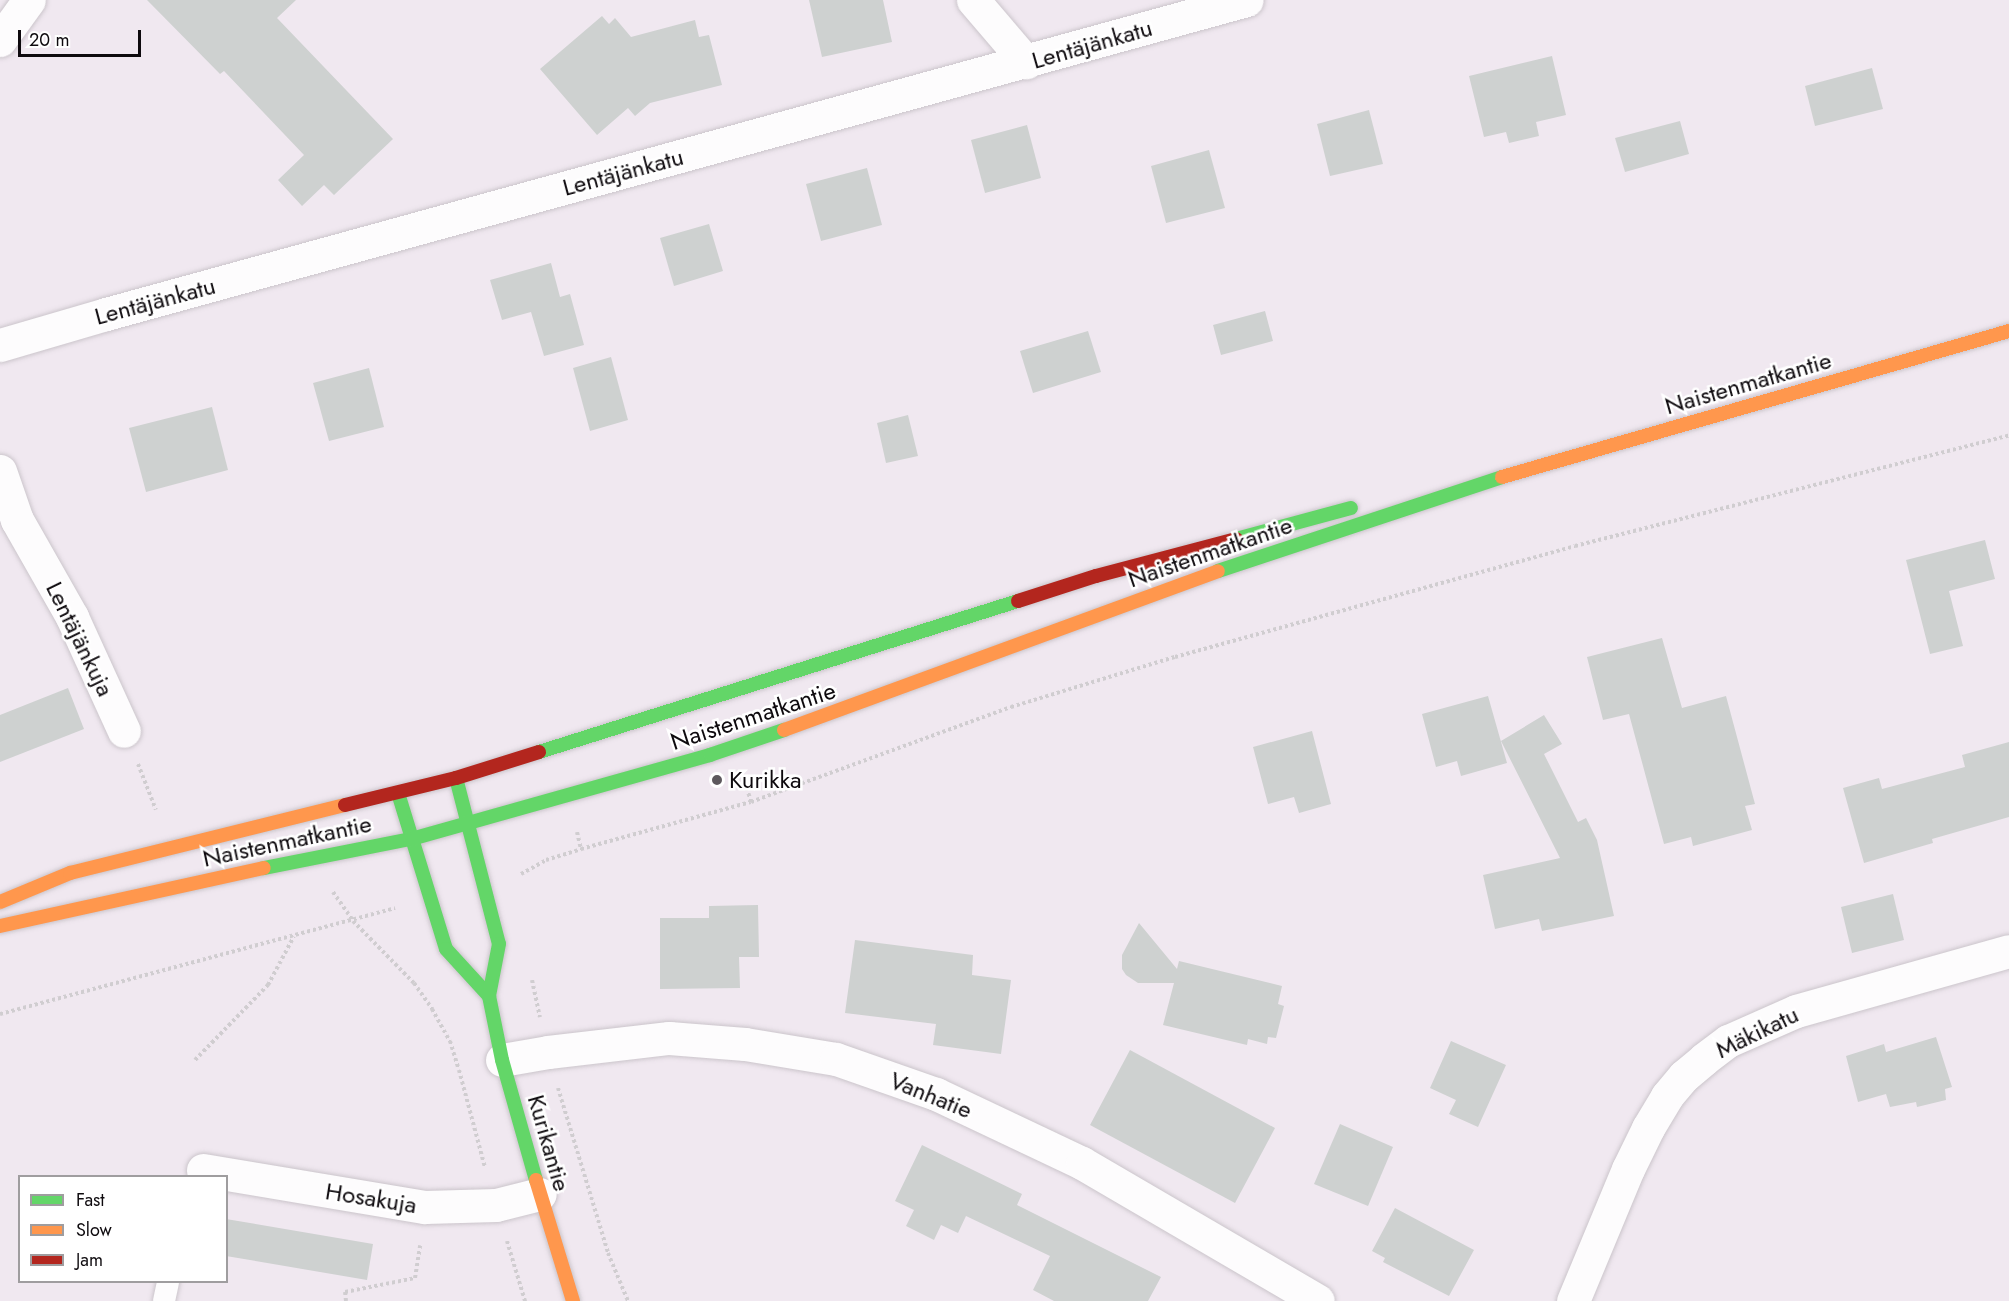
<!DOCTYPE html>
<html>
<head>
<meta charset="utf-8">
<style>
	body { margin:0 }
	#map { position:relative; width:2009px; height:1301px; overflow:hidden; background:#f0e8f0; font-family:Jost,sans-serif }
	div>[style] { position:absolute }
	.building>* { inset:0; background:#ced1d0 }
	.path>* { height:4px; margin-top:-2px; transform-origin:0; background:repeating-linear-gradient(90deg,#d0cdd0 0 3px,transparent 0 6px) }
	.roads { filter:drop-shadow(0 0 2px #cbc5cb) drop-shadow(0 0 2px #cbc5cb) }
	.lane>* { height:22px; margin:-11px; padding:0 11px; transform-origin:11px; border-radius:11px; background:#fdfcfd }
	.street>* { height:33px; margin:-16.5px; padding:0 16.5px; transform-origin:16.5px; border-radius:16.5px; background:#fdfcfd }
	.fast>* { height:14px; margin:-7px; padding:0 7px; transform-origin:7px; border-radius:7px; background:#63d668 }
	.slow>* { height:14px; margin:-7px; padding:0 7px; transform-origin:7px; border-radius:7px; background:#ff974d }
	.jam>* { height:14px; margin:-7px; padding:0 7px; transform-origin:7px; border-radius:7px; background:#b3261e }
	.dots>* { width:16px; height:16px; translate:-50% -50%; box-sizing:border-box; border:3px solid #fff; border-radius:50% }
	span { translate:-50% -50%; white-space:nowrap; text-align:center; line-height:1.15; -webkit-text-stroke:5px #fff; paint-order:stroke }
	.street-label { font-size:24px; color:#0e0a0e }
	.poi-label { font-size:24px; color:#0e0a0e }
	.left { translate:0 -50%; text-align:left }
	.legend { position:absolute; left:18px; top:1175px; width:210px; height:108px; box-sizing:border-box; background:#fff; border:2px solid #9f9d9f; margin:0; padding:8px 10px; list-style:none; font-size:18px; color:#0e0a0e }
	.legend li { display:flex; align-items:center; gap:12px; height:30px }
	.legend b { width:30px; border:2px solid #9f9d9f }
	.scale { position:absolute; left:18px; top:30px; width:123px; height:27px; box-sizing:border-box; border:3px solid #0e0a0e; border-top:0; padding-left:8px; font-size:18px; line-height:21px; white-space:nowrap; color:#0e0a0e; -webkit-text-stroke:4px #fff; paint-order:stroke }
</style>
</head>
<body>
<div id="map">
	<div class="building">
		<div style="clip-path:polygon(147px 0,296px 0,277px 18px,393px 139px,334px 195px,324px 185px,302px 206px,278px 180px,304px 155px,224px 71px,220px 74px)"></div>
		<div style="clip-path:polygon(809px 0,883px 0,892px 42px,822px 57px)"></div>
		<div style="clip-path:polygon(602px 16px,609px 24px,615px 18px,631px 37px,695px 20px,699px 37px,709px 35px,722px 85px,650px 103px,635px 116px,628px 108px,597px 135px,540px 69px)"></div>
		<div style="clip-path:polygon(1552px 56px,1566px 115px,1536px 122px,1539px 136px,1509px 143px,1506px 132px,1484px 137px,1469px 76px)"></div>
		<div style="clip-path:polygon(1872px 68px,1883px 109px,1815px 126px,1805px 86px)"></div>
		<div style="clip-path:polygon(1369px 110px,1383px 164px,1330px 176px,1317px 124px)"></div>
		<div style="clip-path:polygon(1680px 121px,1689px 154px,1625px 172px,1615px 138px)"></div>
		<div style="clip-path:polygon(1027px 125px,1041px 178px,985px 193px,971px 140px)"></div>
		<div style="clip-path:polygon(1209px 150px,1225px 208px,1166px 223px,1151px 166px)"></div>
		<div style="clip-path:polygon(867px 168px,882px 225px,821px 241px,806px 184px)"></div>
		<div style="clip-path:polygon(709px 224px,723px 271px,674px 286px,660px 238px)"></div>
		<div style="clip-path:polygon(551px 263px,560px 297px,570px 294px,584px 345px,544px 356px,531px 312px,502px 320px,490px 280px)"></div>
		<div style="clip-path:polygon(1265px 311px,1273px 341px,1221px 355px,1213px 325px)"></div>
		<div style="clip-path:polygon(1088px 331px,1101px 372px,1033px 393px,1020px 351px)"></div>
		<div style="clip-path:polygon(611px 357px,628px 420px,590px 431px,573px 368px)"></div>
		<div style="clip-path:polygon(369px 368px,384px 427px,329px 441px,313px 383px)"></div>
		<div style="clip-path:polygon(212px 407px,228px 470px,146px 492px,129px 428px)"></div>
		<div style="clip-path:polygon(908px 415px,918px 456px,886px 463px,877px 423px)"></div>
		<div style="clip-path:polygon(1985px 540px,1995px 579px,1949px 591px,1963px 646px,1930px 654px,1906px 560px)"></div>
		<div style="clip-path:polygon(1662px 638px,1682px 708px,1726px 696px,1755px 804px,1745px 806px,1752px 830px,1693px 846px,1691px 837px,1664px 844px,1629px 714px,1603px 720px,1587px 657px)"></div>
		<div style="clip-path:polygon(68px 688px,84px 729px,0 762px,0 715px)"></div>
		<div style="clip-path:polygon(1488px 696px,1507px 763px,1461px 776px,1457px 761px,1436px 767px,1422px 714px)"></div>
		<div style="clip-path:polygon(1544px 715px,1562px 744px,1544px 754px,1578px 822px,1586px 818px,1597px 840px,1614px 916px,1542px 931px,1539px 919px,1495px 929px,1483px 875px,1560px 858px,1501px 741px)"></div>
		<div style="clip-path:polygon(1312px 731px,1331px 804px,1299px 813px,1294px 797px,1268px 804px,1253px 747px)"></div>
		<div style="clip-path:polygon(2009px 742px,2009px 817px,1932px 839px,1933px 843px,1864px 863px,1843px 788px,1879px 778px,1882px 789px,1965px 767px,1962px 755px)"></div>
		<div style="clip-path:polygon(1893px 894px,1904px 940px,1852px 953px,1841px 907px)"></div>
		<div style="clip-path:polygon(758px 905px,759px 957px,739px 957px,740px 988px,660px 989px,660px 918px,709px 918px,709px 906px)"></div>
		<div style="clip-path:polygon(1139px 923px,1177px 969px,1179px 961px,1282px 986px,1278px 1004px,1284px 1006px,1276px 1038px,1268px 1037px,1267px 1044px,1248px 1039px,1247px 1045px,1163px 1025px,1174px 983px,1138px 983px,1126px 975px,1122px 969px,1122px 955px)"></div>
		<div style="clip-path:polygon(855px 940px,973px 955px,972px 975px,1011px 980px,1001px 1054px,933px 1045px,936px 1024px,845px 1013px)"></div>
		<div style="clip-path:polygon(1936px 1037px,1952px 1087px,1945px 1089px,1946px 1100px,1917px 1107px,1916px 1102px,1890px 1107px,1886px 1094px,1858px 1102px,1846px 1056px,1884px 1044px,1886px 1052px)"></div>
		<div style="clip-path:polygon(1451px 1041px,1506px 1065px,1478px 1127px,1449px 1114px,1456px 1100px,1430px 1088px)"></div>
		<div style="clip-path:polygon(1130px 1050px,1275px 1128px,1235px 1203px,1090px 1125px)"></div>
		<div style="clip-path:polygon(1340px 1124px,1393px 1147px,1368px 1206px,1314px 1184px)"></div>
		<div style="clip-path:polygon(922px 1145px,1022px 1194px,1017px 1205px,1161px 1277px,1148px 1301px,1054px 1301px,1033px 1290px,1050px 1256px,966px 1216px,958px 1233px,941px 1225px,934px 1240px,906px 1226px,914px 1210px,895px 1201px)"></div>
		<div style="clip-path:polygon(1395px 1208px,1474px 1250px,1449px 1296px,1383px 1262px,1385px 1258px,1372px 1251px)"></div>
		<div style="clip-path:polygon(226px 1219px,373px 1244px,367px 1280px,226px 1256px)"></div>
	</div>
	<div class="path">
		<div style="left:138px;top:764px;width:49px;rotate:68.6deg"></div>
		<div style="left:745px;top:782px;width:21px;rotate:73deg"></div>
		<div style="left:577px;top:832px;width:17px;rotate:77deg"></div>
		<div style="left:521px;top:874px;width:29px;rotate:-29deg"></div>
		<div style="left:546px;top:860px;width:37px;rotate:-17deg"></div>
		<div style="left:581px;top:849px;width:176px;rotate:-15.5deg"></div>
		<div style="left:751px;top:802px;width:277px;rotate:-20.1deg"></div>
		<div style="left:1011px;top:707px;width:171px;rotate:-17deg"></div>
		<div style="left:1175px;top:657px;width:415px;rotate:-15.5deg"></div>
		<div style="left:1575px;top:546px;width:448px;rotate:-14.3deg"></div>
		<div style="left:333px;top:892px;width:35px;rotate:55deg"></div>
		<div style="left:353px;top:921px;width:87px;rotate:45.5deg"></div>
		<div style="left:414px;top:983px;width:32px;rotate:55deg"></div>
		<div style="left:432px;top:1009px;width:37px;rotate:61deg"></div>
		<div style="left:450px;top:1041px;width:30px;rotate:73deg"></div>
		<div style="left:459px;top:1070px;width:101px;rotate:75.1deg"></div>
		<div style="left:532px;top:980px;width:38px;rotate:78deg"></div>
		<div style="left:0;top:1014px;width:409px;rotate:-15deg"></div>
		<div style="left:195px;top:1060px;width:105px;rotate:-45.8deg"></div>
		<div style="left:268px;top:985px;width:55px;rotate:-62deg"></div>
		<div style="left:558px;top:1088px;width:172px;rotate:73.1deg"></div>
		<div style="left:608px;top:1253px;width:52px;rotate:67.4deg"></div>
		<div style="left:507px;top:1241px;width:63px;rotate:73.3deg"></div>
		<div style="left:346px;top:1301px;width:9px;rotate:-96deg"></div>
		<div style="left:345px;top:1292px;width:71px;rotate:-11.3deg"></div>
		<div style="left:415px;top:1278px;width:33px;rotate:-81deg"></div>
	</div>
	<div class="roads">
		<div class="lane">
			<div style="left:164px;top:1301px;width:19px;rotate:-78deg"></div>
		</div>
		<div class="street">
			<div style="left:973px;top:0;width:82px;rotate:49.5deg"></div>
			<div style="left:0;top:40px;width:49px;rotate:-54.1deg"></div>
			<div style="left:0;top:345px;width:110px;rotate:-16.3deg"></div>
			<div style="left:106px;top:314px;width:1183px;rotate:-15.39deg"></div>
			<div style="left:0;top:471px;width:52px;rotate:70.9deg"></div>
			<div style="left:17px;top:520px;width:112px;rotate:60.4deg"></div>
			<div style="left:72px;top:617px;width:125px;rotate:65.5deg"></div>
			<div style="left:502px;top:1060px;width:47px;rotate:-9.9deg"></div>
			<div style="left:548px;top:1052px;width:122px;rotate:-6.6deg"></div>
			<div style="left:669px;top:1038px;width:76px;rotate:4.5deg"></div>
			<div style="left:745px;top:1044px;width:92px;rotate:9.4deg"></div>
			<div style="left:836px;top:1059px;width:106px;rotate:19.3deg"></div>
			<div style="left:936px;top:1094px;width:161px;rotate:25.3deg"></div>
			<div style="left:1082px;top:1163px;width:273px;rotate:30.3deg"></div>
			<div style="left:203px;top:1170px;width:225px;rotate:9.5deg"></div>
			<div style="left:425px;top:1207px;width:71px;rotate:-1.6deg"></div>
			<div style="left:496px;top:1205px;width:45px;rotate:-14deg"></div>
			<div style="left:1573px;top:1301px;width:143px;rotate:-67.4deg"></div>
			<div style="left:1628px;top:1169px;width:46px;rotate:-64deg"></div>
			<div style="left:1648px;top:1128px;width:37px;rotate:-59deg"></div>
			<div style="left:1667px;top:1096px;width:26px;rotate:-50deg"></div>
			<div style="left:1684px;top:1076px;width:26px;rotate:-40deg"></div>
			<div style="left:1704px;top:1059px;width:30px;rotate:-37deg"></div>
			<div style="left:1728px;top:1041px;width:74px;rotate:-23.8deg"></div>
			<div style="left:1796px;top:1011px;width:221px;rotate:-15.7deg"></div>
		</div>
		<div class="fast">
			<div style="left:1236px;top:539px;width:119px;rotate:-15.1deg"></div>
			<div style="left:1218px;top:571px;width:299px;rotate:-18.3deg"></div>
			<div style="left:539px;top:752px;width:502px;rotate:-17.5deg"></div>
			<div style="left:456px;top:778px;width:171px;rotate:75.5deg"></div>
			<div style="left:499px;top:944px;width:53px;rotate:100.9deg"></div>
			<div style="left:489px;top:996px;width:65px;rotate:78.5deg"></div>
			<div style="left:502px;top:1060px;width:125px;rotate:74.2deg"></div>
			<div style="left:398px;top:793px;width:163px;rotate:72.9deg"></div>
			<div style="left:446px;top:949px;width:64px;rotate:47.5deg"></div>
			<div style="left:264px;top:868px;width:150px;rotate:-11.2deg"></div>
			<div style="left:411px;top:839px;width:311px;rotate:-15.7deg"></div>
			<div style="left:710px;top:755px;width:78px;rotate:-18.7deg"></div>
		</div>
		<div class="slow">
			<div style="left:1502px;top:477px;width:528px;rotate:-16.06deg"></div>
			<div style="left:784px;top:730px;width:462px;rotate:-20.1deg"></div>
			<div style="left:0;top:902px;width:76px;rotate:-22.5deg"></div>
			<div style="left:70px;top:873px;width:283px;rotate:-13.9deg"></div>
			<div style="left:0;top:926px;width:270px;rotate:-12.4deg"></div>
			<div style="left:536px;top:1180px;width:127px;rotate:73deg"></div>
		</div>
		<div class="jam">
			<div style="left:1018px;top:601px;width:82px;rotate:-17.8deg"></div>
			<div style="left:1096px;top:576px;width:145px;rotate:-14.8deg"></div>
			<div style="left:345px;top:805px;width:114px;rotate:-13.7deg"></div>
			<div style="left:456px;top:778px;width:87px;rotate:-17.4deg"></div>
		</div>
	</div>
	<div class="dots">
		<div style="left:717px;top:780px;background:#5d585d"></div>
	</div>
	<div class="street-label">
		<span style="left:1092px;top:44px;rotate:-16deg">Lentäjänkatu</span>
		<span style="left:623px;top:172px;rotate:-15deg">Lentäjänkatu</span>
		<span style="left:155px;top:301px;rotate:-15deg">Lentäjänkatu</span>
		<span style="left:1748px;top:383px;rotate:-16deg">Naistenmatkantie</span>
		<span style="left:1210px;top:552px;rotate:-19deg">Naistenmatkantie</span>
		<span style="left:80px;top:639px;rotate:64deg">Lentäjänkuja</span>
		<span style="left:753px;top:716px;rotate:-18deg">Naistenmatkantie</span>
		<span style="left:287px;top:841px;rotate:-12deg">Naistenmatkantie</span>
		<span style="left:1757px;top:1032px;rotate:-26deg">Mäkikatu</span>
		<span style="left:931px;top:1095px;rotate:22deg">Vanhatie</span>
		<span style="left:549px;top:1143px;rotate:74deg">Kurikantie</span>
		<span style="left:371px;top:1198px;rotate:9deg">Hosakuja</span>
	</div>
	<div class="poi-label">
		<span class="left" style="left:729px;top:780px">Kurikka</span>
	</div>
	<ul class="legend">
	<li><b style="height:8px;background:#63d668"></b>Fast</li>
	<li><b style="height:8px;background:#ff974d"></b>Slow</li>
	<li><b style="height:8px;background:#b3261e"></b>Jam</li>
	</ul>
	<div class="scale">20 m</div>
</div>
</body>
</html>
